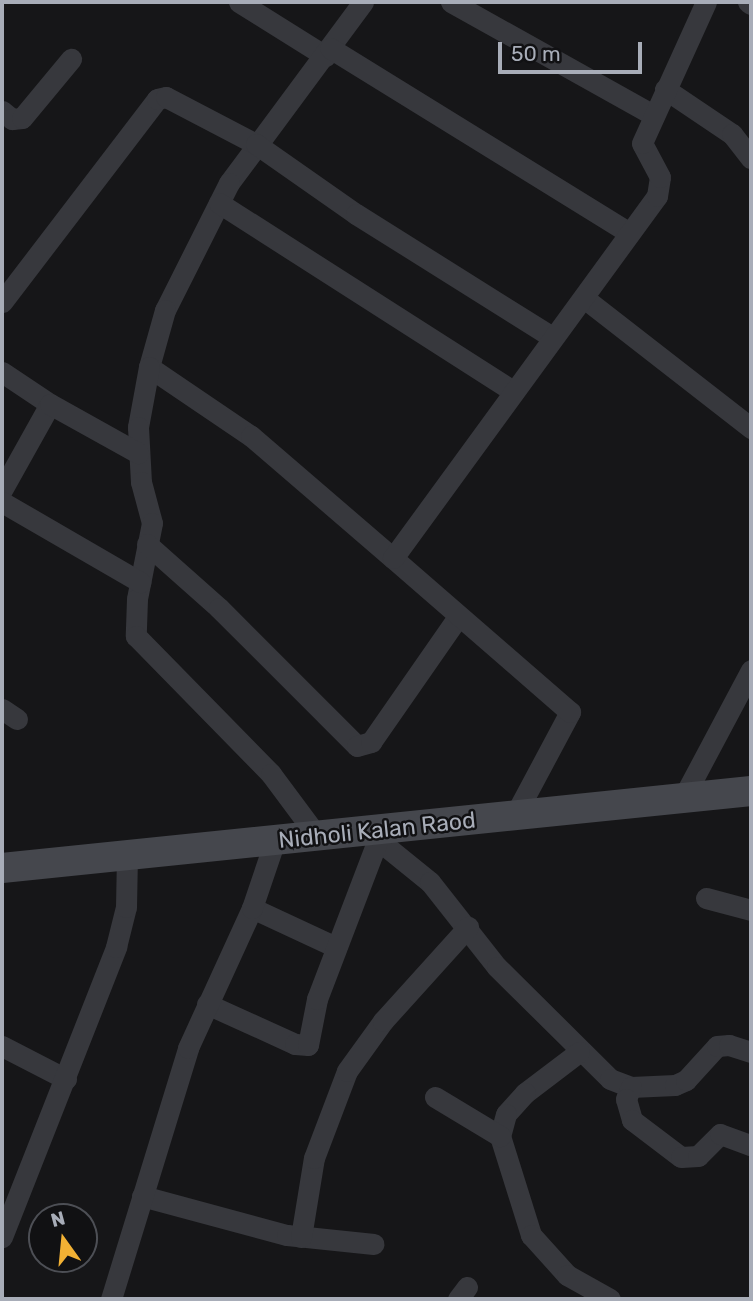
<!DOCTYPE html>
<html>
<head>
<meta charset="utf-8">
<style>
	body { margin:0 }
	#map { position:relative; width:753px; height:1301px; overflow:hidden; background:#161618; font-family:Rubik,sans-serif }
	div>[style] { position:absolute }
	.street>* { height:21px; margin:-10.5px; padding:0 10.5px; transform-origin:10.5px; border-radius:10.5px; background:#37383d }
	.secondary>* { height:30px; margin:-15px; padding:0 15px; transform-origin:15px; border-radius:15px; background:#45474d }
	span { translate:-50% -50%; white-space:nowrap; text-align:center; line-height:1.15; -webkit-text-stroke:5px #111113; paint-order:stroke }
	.street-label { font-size:23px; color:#a8adb8 }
	.frame { position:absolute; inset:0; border:4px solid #a8adb8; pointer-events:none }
	.north { position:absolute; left:28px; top:1203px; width:70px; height:70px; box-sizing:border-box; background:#111113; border:2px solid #4d4f55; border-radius:50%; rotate:345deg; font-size:19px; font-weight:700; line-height:28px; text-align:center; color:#a8adb8 }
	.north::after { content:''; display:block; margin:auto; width:24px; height:32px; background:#f2b134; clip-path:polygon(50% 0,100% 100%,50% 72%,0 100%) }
	.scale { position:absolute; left:498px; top:42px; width:144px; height:32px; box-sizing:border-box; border:4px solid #a8adb8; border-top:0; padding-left:9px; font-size:21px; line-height:24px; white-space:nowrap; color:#a8adb8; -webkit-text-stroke:5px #111113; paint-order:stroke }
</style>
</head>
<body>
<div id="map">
	<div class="street">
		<div style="left:239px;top:2px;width:102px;rotate:32.1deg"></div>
		<div style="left:363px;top:2px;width:225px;rotate:126.5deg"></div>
		<div style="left:229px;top:183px;width:142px;rotate:116.7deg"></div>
		<div style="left:165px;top:310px;width:59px;rotate:105.7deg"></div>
		<div style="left:149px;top:367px;width:123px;rotate:34.1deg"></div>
		<div style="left:251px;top:436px;width:187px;rotate:40.7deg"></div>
		<div style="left:451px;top:2px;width:231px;rotate:29.2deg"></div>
		<div style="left:748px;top:2px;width:4px;rotate:34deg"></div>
		<div style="left:330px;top:48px;width:352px;rotate:31.7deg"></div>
		<div style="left:665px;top:89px;width:81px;rotate:33.9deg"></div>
		<div style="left:732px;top:134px;width:31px;rotate:52deg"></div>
		<div style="left:2px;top:111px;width:13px;rotate:39deg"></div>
		<div style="left:12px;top:119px;width:10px;rotate:-6deg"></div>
		<div style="left:22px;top:118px;width:77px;rotate:-50.3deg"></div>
		<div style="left:219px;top:203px;width:350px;rotate:32.6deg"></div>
		<div style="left:584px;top:298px;width:212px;rotate:37.9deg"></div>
		<div style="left:2px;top:302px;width:255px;rotate:-52.6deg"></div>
		<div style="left:157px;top:99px;width:9px;rotate:-13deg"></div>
		<div style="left:166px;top:97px;width:102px;rotate:27.6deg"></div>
		<div style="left:256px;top:144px;width:122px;rotate:35deg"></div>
		<div style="left:356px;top:214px;width:231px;rotate:32.1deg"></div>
		<div style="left:149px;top:367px;width:61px;rotate:100.4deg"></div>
		<div style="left:138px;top:427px;width:55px;rotate:86.9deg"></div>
		<div style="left:141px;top:482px;width:42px;rotate:75deg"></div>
		<div style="left:152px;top:523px;width:77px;rotate:101.2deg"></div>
		<div style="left:137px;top:599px;width:37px;rotate:92deg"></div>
		<div style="left:136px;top:636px;width:193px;rotate:45.6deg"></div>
		<div style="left:271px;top:774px;width:77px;rotate:53.4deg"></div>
		<div style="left:2px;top:372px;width:58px;rotate:33.7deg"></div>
		<div style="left:2px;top:490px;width:98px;rotate:-60.8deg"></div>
		<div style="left:50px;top:404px;width:101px;rotate:29.1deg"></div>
		<div style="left:2px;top:502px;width:160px;rotate:30.1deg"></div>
		<div style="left:147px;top:544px;width:96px;rotate:41.6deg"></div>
		<div style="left:219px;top:608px;width:195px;rotate:45deg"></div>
		<div style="left:357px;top:746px;width:15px;rotate:-16deg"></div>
		<div style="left:371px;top:742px;width:152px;rotate:-55.2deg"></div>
		<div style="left:2px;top:709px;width:18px;rotate:34deg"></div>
		<div style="left:683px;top:798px;width:145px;rotate:-62deg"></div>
		<div style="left:515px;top:815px;width:117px;rotate:-61.9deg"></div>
		<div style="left:570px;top:712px;width:235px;rotate:-139deg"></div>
		<div style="left:393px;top:558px;width:448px;rotate:-53.9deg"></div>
		<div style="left:657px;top:196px;width:19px;rotate:-81deg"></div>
		<div style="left:660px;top:177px;width:38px;rotate:-118deg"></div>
		<div style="left:642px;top:143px;width:155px;rotate:-65.6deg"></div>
		<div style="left:367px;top:831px;width:81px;rotate:39deg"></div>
		<div style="left:430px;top:882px;width:108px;rotate:51.8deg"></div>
		<div style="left:497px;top:967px;width:159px;rotate:44.7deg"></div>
		<div style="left:610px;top:1079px;width:22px;rotate:21deg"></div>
		<div style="left:631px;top:1087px;width:44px;rotate:-2.6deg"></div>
		<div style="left:675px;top:1085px;width:12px;rotate:-24deg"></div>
		<div style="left:686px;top:1080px;width:46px;rotate:-47.6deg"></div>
		<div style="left:717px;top:1046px;width:12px;rotate:-5deg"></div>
		<div style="left:729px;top:1045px;width:23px;rotate:18deg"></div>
		<div style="left:706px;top:898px;width:47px;rotate:14.9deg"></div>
		<div style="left:252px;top:908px;width:93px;rotate:24.9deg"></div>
		<div style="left:207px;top:1004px;width:97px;rotate:24.4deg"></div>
		<div style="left:295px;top:1044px;width:13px;rotate:4deg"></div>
		<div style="left:308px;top:1045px;width:47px;rotate:-78.9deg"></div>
		<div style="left:317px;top:999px;width:171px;rotate:-69.1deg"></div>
		<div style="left:2px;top:1046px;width:72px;rotate:27.3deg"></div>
		<div style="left:579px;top:1052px;width:68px;rotate:142.8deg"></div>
		<div style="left:525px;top:1093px;width:28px;rotate:132deg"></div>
		<div style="left:506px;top:1114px;width:23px;rotate:105deg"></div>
		<div style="left:500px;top:1136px;width:104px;rotate:72.6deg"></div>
		<div style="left:531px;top:1235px;width:54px;rotate:48deg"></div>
		<div style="left:567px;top:1275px;width:49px;rotate:29.2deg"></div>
		<div style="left:631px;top:1087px;width:13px;rotate:113deg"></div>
		<div style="left:626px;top:1099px;width:22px;rotate:74deg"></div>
		<div style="left:632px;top:1120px;width:61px;rotate:37.1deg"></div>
		<div style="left:681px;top:1157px;width:17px;rotate:-3deg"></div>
		<div style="left:698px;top:1156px;width:31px;rotate:-45deg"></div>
		<div style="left:720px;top:1134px;width:33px;rotate:20deg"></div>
		<div style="left:435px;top:1097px;width:76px;rotate:31deg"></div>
		<div style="left:142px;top:1196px;width:150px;rotate:15.1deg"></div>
		<div style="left:287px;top:1235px;width:87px;rotate:5.9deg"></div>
		<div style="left:2px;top:1237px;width:312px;rotate:-68.5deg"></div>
		<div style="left:116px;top:947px;width:41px;rotate:-76deg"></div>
		<div style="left:126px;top:907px;width:51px;rotate:-88.9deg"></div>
		<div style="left:301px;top:1237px;width:80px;rotate:-80.7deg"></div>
		<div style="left:314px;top:1158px;width:93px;rotate:-69.2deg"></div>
		<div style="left:347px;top:1071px;width:62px;rotate:-54.2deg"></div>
		<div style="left:383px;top:1021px;width:127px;rotate:-47.9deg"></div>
		<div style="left:111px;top:1299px;width:263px;rotate:-72.9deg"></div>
		<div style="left:188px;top:1048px;width:154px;rotate:-65.4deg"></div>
		<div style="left:252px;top:908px;width:72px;rotate:-71.3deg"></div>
		<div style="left:458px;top:1299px;width:15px;rotate:-53deg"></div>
	</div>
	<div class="secondary">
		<div style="left:2px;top:868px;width:753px;rotate:-5.87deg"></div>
	</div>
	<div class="street-label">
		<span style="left:377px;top:830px;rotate:-6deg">Nidholi Kalan Raod</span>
	</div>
	<div class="frame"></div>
	<div class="north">N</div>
	<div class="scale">50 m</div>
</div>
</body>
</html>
